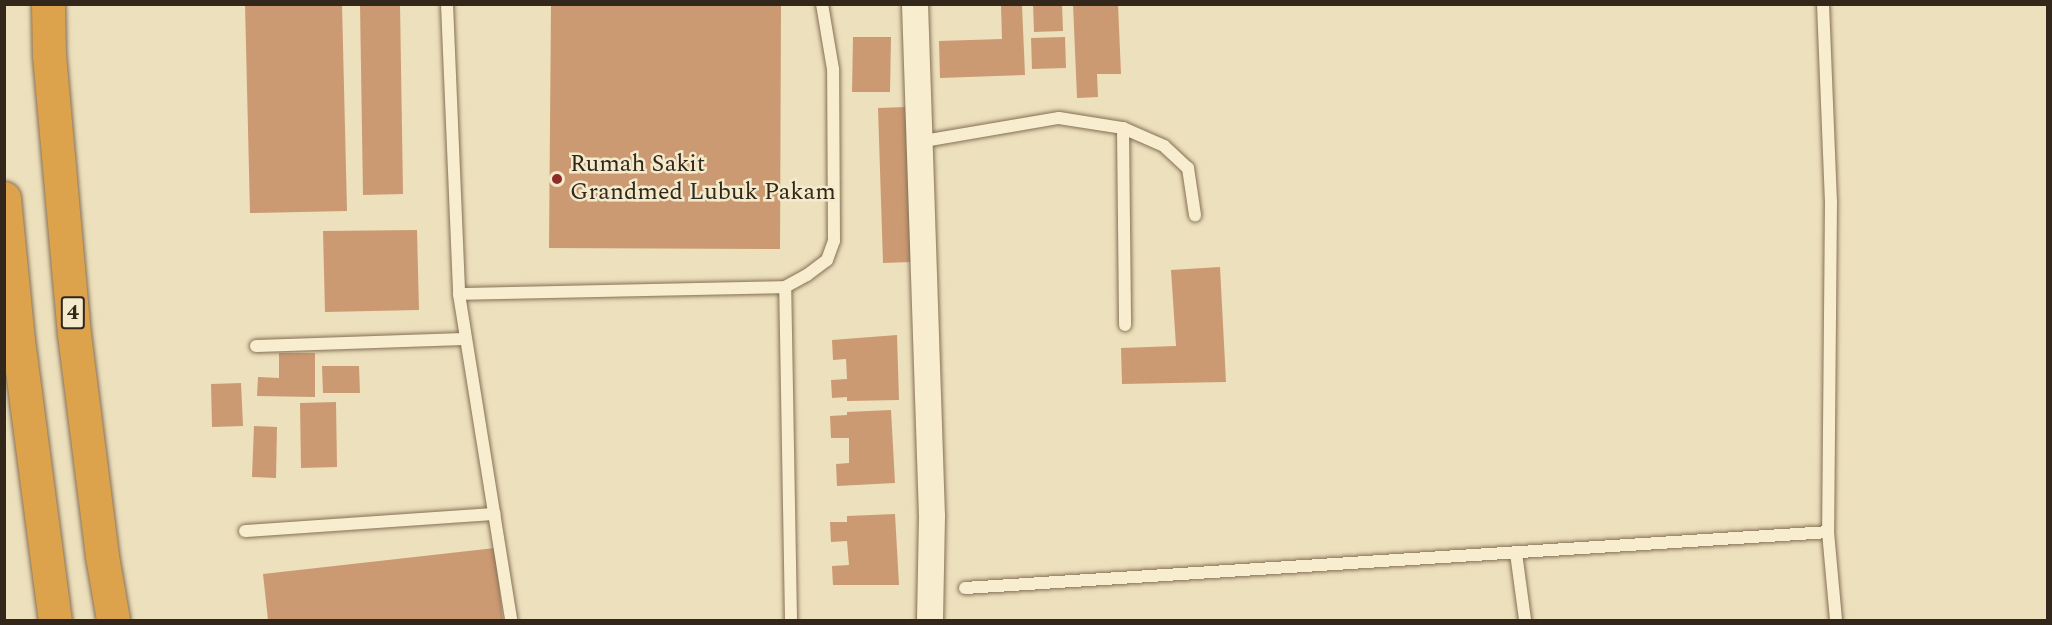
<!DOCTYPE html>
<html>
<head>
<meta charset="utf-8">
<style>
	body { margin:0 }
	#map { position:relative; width:2052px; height:625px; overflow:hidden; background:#ede0bc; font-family:Spectral,serif }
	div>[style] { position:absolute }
	.building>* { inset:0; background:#cb9a72 }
	.roads { filter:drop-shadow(0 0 2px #847056) drop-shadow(0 0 2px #847056) }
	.lane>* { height:12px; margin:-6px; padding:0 6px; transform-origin:6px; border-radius:6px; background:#f8edcf }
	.street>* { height:26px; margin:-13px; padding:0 13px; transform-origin:13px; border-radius:13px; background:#f8edcf }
	.highway>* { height:33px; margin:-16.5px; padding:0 16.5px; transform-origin:16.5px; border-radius:16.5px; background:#dda24c }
	.dots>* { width:16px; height:16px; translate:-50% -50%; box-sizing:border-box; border:3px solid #f4eacc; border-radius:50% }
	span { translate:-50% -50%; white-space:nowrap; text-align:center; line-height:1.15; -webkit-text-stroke:5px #f4eacc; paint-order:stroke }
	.shield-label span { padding:2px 4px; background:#f4eacc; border:2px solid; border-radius:4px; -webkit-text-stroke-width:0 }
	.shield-label { font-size:22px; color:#33271b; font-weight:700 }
	.poi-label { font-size:24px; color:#33271b }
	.left { translate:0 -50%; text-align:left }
	.frame { position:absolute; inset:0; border:6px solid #33271b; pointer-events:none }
</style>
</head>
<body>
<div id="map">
	<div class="building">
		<div style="clip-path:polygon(245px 4px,342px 4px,347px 211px,250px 213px)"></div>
		<div style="clip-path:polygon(360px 4px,400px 4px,403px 194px,363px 195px)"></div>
		<div style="clip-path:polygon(551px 4px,781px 4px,780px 249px,549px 248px)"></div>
		<div style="clip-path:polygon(1033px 4px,1062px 4px,1063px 31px,1034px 32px)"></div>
		<div style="clip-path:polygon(1073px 4px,1118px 4px,1121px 74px,1097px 74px,1098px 97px,1077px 98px)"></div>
		<div style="clip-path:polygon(1001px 5px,1022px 5px,1025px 75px,940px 78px,939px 41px,1002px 39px)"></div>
		<div style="clip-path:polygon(853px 37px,891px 37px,890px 92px,852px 92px)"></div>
		<div style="clip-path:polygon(1065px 37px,1066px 68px,1032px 69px,1031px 38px)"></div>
		<div style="clip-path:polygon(906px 107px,911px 262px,883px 263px,878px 108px)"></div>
		<div style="clip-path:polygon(417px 230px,419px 310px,325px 312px,323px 231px)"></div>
		<div style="clip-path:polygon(1220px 267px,1226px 382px,1122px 384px,1121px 348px,1176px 346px,1171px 270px)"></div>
		<div style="clip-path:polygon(897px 335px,899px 400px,847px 401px,847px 397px,832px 398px,831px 380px,847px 379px,846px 359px,833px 360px,832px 340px)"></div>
		<div style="clip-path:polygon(279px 353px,315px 353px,315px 397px,257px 396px,258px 377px,279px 378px)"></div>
		<div style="clip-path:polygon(322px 366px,359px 366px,360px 393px,323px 393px)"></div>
		<div style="clip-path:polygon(241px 383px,243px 426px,212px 427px,211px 384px)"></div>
		<div style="clip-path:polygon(336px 402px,337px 467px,301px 468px,300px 403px)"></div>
		<div style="clip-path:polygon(891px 410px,895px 483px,837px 486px,836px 464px,849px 463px,849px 438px,831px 438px,830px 416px,847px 415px,847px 412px)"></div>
		<div style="clip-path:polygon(254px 426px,277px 427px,276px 478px,252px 477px)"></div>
		<div style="clip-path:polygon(895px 514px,899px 585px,833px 585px,832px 566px,849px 565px,847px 541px,831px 542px,830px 522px,847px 522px,847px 516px)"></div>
		<div style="clip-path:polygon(495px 548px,503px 620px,268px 620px,263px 574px)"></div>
	</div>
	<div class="roads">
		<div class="lane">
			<div style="left:447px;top:4px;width:290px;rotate:87.6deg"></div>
			<div style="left:459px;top:294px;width:330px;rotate:80.9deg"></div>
			<div style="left:1823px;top:4px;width:197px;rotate:87.7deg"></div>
			<div style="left:1831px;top:201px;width:331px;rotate:90.5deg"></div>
			<div style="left:1828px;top:532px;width:88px;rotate:84.8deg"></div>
			<div style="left:1123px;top:128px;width:197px;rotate:89.4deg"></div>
			<div style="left:918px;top:142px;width:143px;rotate:-9.7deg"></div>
			<div style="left:1059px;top:118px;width:65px;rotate:8.9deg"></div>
			<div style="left:1123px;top:128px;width:45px;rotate:23.7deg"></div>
			<div style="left:1164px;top:146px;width:33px;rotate:43deg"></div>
			<div style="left:1188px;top:168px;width:48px;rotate:81.5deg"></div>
			<div style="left:459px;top:294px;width:326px;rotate:-1.2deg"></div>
			<div style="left:256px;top:346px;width:209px;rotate:-1.9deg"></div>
			<div style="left:245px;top:531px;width:250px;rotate:-3.9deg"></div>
			<div style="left:1516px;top:553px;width:68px;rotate:82.3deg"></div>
			<div style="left:965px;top:588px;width:865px;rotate:-3.71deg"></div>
			<div style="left:791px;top:620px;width:333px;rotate:-91deg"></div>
			<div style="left:785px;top:287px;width:25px;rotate:-29deg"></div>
			<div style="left:807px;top:275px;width:25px;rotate:-37deg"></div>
			<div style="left:827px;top:260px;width:20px;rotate:-70deg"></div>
			<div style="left:834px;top:241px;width:172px;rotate:-90.3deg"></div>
			<div style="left:833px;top:69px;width:66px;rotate:-99.6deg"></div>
		</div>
		<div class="street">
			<div style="left:915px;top:4px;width:512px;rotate:88.1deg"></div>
			<div style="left:932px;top:516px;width:104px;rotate:91.1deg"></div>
		</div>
		<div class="highway">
			<div style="left:48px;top:4px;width:51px;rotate:88.9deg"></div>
			<div style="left:49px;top:55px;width:280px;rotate:84.9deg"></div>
			<div style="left:74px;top:334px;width:224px;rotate:82.8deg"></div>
			<div style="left:102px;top:556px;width:65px;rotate:80.2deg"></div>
			<div style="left:4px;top:198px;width:143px;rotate:84.4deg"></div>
			<div style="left:18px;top:340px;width:282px;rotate:82.5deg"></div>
		</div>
	</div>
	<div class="dots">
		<div style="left:557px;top:179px;background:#922a27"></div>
	</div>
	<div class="shield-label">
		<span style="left:73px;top:313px">4</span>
	</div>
	<div class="poi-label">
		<span class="left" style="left:570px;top:179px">Rumah Sakit<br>Grandmed Lubuk Pakam</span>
	</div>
	<div class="frame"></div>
</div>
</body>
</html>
